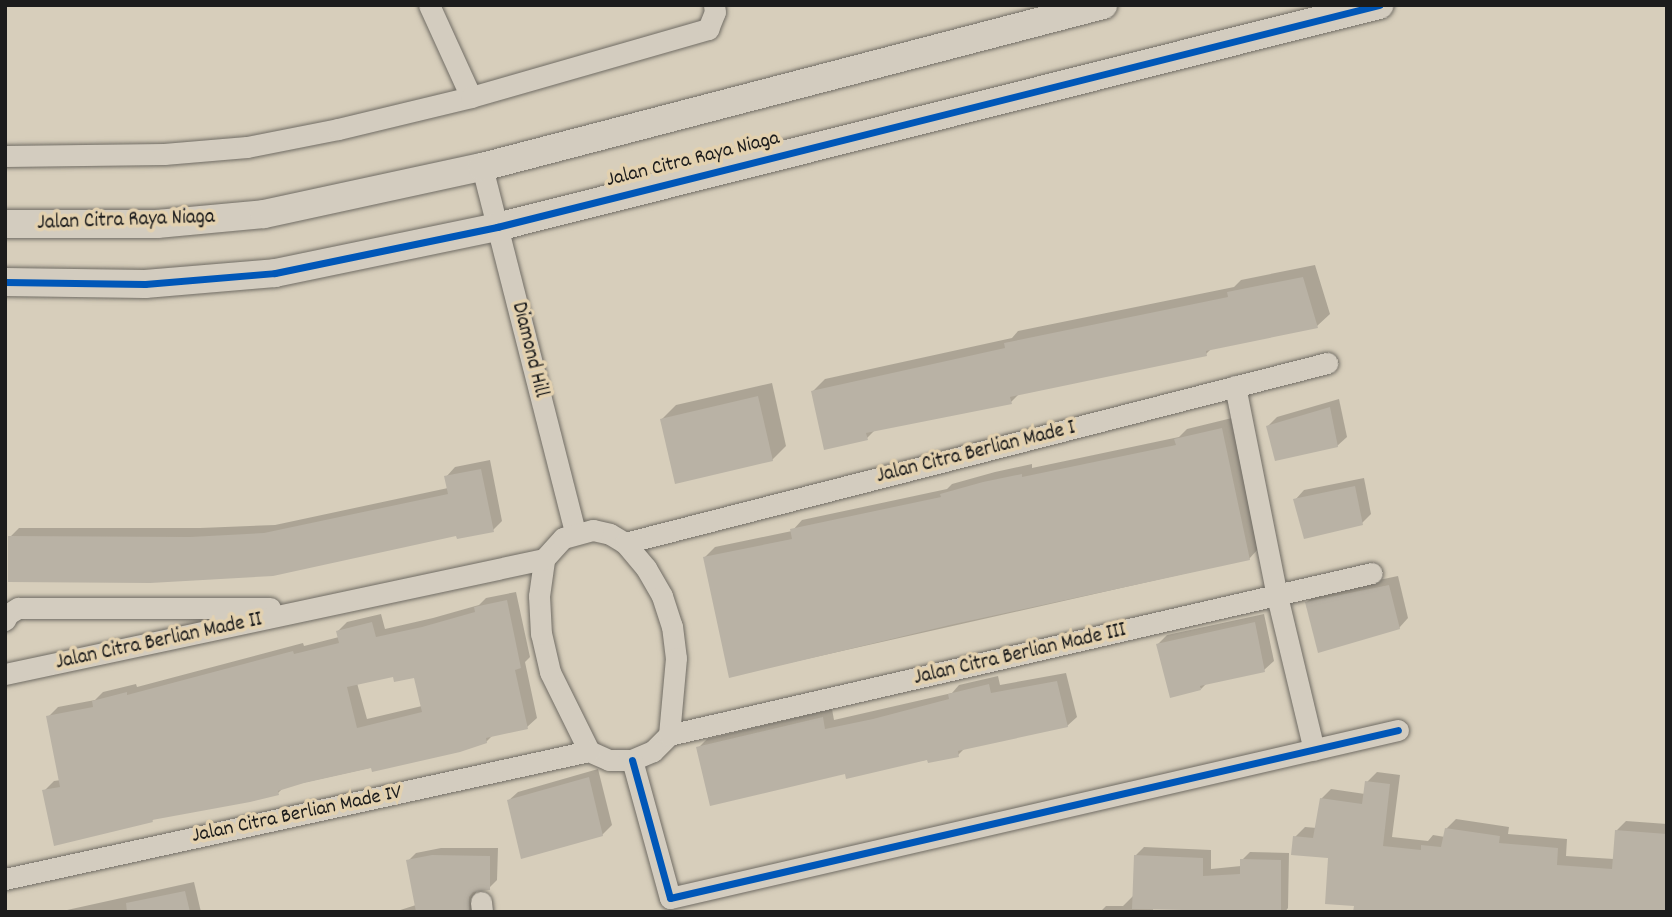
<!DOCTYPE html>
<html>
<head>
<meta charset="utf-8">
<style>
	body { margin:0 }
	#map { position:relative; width:1672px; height:917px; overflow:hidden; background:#d7cebb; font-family:Dekko,sans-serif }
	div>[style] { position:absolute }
	.shadow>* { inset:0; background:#0003 }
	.building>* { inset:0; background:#b9b2a5 }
	.roads { filter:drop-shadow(0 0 2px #706c64) drop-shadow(0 0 2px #706c64) }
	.street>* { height:21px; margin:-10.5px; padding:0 10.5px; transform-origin:10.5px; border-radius:10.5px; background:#d3ccbf }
	.secondary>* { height:28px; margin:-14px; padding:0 14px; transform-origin:14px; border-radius:14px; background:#d3ccbf }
	.cycleway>* { height:7px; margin:-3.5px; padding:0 3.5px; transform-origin:3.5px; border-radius:3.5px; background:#0057b8 }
	span { translate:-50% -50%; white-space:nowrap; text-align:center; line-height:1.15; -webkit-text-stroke:7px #e3d1af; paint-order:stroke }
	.street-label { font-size:21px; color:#1c1c1c }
	.frame { position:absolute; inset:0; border:7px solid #1c1c1c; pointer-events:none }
</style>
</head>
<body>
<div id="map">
	<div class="shadow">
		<div style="clip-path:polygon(1315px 265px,1330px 314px,1317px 326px,1212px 348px,1206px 354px,1020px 393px,1011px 402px,876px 429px,867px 438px,813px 391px,825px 379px,1012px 338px,1018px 331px,1234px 287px,1241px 280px)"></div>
		<div style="clip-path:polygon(772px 383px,786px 446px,772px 460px,662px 419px,676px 405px)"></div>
		<div style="clip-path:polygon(1339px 399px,1347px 437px,1337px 446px,1268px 426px,1277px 417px)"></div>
		<div style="clip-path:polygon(1232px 418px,1259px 548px,1249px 559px,731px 676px,705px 557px,715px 547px,792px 531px,802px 520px,947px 489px,952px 484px,995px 472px,1032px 464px,1032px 468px,1179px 437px,1187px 429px)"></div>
		<div style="clip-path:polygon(490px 460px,502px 521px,493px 530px,458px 534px,273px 574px,10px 537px,19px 528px,200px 528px,275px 525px,448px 488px,446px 477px,455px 467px)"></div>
		<div style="clip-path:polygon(1364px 478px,1371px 514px,1362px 523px,1295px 500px,1304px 490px)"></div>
		<div style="clip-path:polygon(1398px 576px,1408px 618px,1399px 628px,1307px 602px,1316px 593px)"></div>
		<div style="clip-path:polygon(evenodd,516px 592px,530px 657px,525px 662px,537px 718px,527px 727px,494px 734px,486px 742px,284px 787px,278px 793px,155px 817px,152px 821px,44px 791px,54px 781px,61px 780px,48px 717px,58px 707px,95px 700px,103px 692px,136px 684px,137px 687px,303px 643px,304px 646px,339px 637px,338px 631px,347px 622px,381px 614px,385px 629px,433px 618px,479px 605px,486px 598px,516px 592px,394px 675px,415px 676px,422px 706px,367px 719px,357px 683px,394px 675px)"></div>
		<div style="clip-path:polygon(1264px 614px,1274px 661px,1264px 670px,1207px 683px,1201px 689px,1158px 644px,1167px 635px)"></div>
		<div style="clip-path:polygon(1066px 673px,1077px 717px,1067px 726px,966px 747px,958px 755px,847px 772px,698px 748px,707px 739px,832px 709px,834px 720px,952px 693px,959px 685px,998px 676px,1000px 685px)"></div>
		<div style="clip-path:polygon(598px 769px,612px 825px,602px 835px,508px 801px,518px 792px)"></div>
		<div style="clip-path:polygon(1377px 772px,1400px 775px,1392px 837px,1428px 841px,1433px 835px,1445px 837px,1446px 829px,1456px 819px,1509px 827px,1508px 834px,1567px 839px,1566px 856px,1614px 859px,1616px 831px,1626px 821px,1667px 824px,1667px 912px,1355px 904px,1330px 857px,1295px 837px,1305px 827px,1317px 828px,1321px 799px,1331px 789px,1365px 794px,1367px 782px)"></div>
		<div style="clip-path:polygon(1144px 847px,1211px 850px,1211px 869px,1241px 866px,1242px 860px,1250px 852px,1289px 853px,1288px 908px,1285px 912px,1185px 912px,1185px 906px,1153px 907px,1153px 912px,1100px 912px,1106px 906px,1123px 906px,1134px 895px,1135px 856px)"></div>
		<div style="clip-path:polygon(441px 848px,498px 848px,497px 880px,489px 888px,479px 888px,475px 894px,481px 912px,394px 912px,416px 905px,408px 861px,416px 853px)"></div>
		<div style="clip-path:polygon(194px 882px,201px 912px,58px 912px)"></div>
	</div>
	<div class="building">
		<div style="clip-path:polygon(1303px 277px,1318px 328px,1206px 351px,1207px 356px,1010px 397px,1012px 404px,866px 433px,868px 440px,824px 450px,811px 391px,1005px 348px,1004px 343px,1228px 297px,1227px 292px)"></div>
		<div style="clip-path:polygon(758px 396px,773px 461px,675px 484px,660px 419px)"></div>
		<div style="clip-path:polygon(1330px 407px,1338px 447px,1275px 461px,1266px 426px)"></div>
		<div style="clip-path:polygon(1222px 428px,1250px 560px,950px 625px,729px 678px,703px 557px,792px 539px,790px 529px,941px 497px,940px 494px,983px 482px,1022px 474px,1022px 477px,1176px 445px,1174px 439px)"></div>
		<div style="clip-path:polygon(481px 469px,494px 532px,457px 539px,456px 536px,273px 576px,150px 583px,8px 582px,8px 536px,190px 537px,264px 533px,448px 494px,444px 476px)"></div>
		<div style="clip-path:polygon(1355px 486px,1363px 525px,1304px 539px,1293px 499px)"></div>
		<div style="clip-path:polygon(1389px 585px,1400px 629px,1318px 653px,1305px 602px)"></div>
		<div style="clip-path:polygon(evenodd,507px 600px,521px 668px,515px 670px,528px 729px,486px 738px,487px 743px,460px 752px,372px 772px,371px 768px,304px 783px,278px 791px,279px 795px,250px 802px,152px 820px,153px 822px,54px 846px,42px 790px,60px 787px,46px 716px,93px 707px,92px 701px,127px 692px,127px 695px,293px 651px,294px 654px,339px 643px,336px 631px,372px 622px,376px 637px,422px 627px,475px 612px,474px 607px,507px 600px,393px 677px,394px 682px,414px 678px,422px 712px,357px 728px,347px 687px,393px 677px)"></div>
		<div style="clip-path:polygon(1255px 622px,1265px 672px,1200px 686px,1201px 690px,1170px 698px,1156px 644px)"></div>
		<div style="clip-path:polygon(1057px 681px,1068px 727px,958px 751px,959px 757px,928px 763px,927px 760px,846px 779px,845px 774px,710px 806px,696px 747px,823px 717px,825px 729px,873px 719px,949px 699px,948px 694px,989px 684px,991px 693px)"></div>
		<div style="clip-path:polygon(589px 777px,603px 836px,521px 859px,507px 800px)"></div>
		<div style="clip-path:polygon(1365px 781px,1390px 784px,1383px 846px,1421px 850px,1421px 845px,1441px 847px,1445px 828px,1500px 836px,1499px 843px,1558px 848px,1557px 865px,1612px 869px,1615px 830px,1667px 834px,1667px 912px,1353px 912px,1354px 906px,1325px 904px,1328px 858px,1291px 855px,1293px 836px,1313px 838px,1320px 798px,1362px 804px)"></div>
		<div style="clip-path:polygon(432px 855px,490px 856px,490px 890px,473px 892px,469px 897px,469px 912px,416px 912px,406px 860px)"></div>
		<div style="clip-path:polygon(1134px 855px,1203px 858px,1203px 876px,1240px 874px,1240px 859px,1281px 860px,1281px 912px,1132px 909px)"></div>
		<div style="clip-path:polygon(185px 891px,190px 912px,127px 912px,126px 903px)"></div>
	</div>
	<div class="roads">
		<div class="street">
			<div style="left:429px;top:5px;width:101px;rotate:65.5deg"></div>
			<div style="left:5px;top:156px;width:159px;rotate:-0.7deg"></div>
			<div style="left:164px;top:154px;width:83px;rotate:-4.8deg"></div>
			<div style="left:247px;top:147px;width:93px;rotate:-11.2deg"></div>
			<div style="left:338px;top:129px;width:137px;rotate:-13.5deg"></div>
			<div style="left:471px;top:97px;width:247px;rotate:-16deg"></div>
			<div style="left:708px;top:29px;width:18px;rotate:-68deg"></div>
			<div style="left:715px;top:12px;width:7px;rotate:-98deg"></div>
			<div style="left:482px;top:167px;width:377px;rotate:75.7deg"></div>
			<div style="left:1235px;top:386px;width:214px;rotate:78.7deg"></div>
			<div style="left:1277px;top:596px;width:158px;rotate:76.5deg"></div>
			<div style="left:593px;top:530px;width:17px;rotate:13deg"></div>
			<div style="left:610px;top:534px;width:17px;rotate:31deg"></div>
			<div style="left:625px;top:543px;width:33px;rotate:50deg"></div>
			<div style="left:646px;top:568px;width:32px;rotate:60deg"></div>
			<div style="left:662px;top:596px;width:32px;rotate:72deg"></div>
			<div style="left:672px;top:626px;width:32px;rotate:83deg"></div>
			<div style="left:676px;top:658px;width:77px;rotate:95.2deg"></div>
			<div style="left:669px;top:735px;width:23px;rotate:135deg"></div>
			<div style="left:653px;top:751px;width:23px;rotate:157deg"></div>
			<div style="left:632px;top:760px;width:23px;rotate:180deg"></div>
			<div style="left:609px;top:760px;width:22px;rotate:-156deg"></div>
			<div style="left:589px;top:751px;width:88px;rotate:-116.3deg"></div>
			<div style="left:550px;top:672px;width:39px;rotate:-103deg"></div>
			<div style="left:541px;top:634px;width:38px;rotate:-93deg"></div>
			<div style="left:539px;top:596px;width:37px;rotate:-82deg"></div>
			<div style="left:544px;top:559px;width:28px;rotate:-48deg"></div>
			<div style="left:563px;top:538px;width:31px;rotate:-15deg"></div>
			<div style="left:625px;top:543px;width:725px;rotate:-14.38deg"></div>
			<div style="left:5px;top:620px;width:7px;rotate:-63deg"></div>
			<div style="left:8px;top:614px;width:12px;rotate:-31deg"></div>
			<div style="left:18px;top:608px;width:252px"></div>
			<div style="left:5px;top:674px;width:551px;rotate:-12.04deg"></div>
			<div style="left:669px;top:735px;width:721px;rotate:-12.98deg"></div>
			<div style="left:632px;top:760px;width:143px;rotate:74.6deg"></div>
			<div style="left:670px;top:898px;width:747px;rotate:-12.99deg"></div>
			<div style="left:5px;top:879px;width:598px;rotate:-12.36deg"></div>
			<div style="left:481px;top:902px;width:10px;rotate:84deg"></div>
		</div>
		<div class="secondary">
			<div style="left:5px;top:224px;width:152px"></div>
			<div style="left:157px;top:224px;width:107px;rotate:-5.3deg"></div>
			<div style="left:264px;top:214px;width:223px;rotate:-12.2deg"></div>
			<div style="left:482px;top:167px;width:642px;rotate:-14.62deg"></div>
			<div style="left:5px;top:282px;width:140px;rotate:0.8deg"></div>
			<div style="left:145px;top:284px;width:130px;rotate:-4.8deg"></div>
			<div style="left:275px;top:273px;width:227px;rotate:-11.7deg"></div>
			<div style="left:497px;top:227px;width:910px;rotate:-14.13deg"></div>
		</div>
	</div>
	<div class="cycleway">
		<div style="left:5px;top:282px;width:140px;rotate:0.8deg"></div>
		<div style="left:145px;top:284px;width:130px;rotate:-4.8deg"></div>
		<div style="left:275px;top:273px;width:227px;rotate:-11.7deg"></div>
		<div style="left:497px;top:227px;width:910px;rotate:-14.13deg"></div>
		<div style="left:632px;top:760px;width:143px;rotate:74.6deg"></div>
		<div style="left:670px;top:898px;width:747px;rotate:-12.99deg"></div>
	</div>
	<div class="street-label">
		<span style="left:693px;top:160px;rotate:-14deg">Jalan Citra Raya Niaga</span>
		<span style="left:126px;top:221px;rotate:-2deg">Jalan Citra Raya Niaga</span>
		<span style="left:529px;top:350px;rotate:76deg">Diamond Hill</span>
		<span style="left:976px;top:453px;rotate:-14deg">Jalan Citra Berlian Made I</span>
		<span style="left:159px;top:642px;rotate:-12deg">Jalan Citra Berlian Made II</span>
		<span style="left:1020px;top:655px;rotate:-13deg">Jalan Citra Berlian Made III</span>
		<span style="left:297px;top:815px;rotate:-12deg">Jalan Citra Berlian Made IV</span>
	</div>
	<div class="frame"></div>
</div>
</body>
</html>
